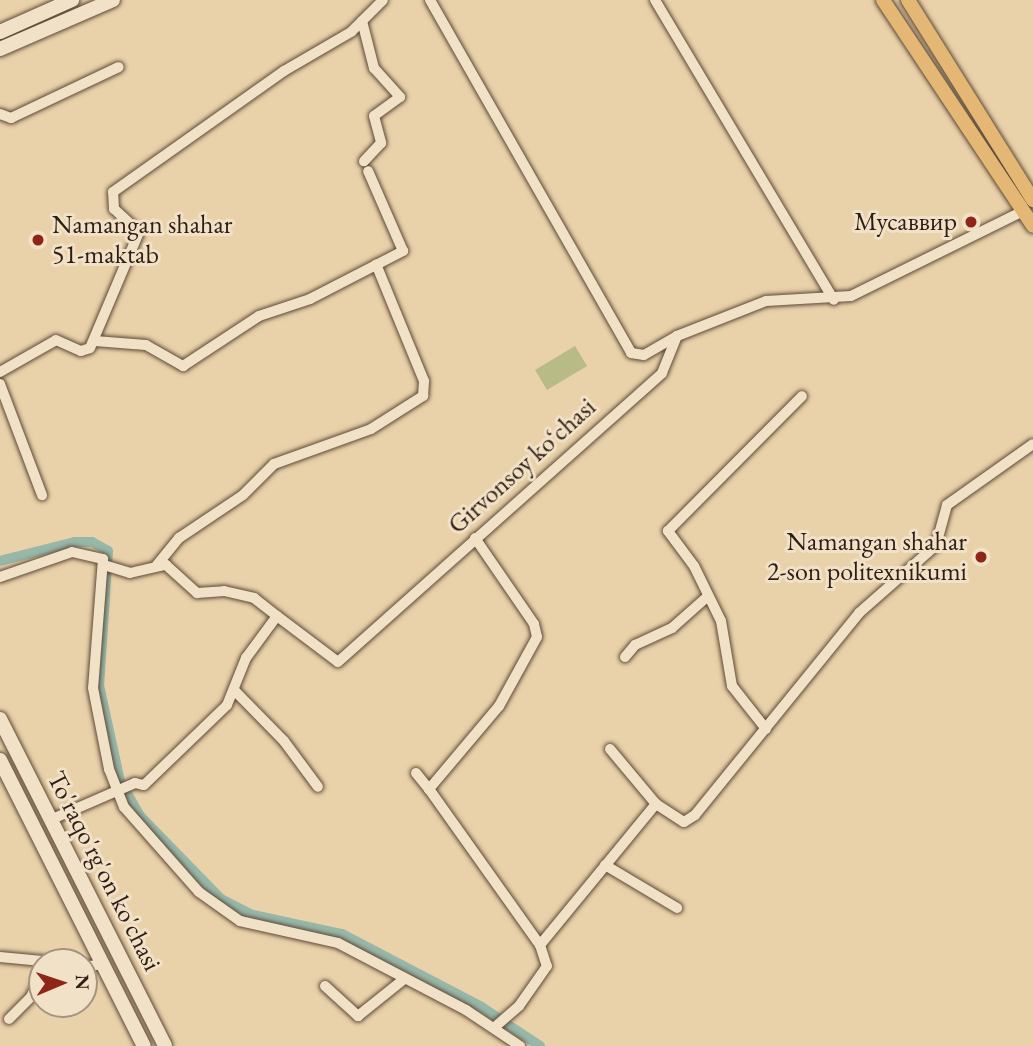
<!DOCTYPE html>
<html>
<head>
<meta charset="utf-8">
<style>
	body { margin:0 }
	#map { position:relative; width:1033px; height:1046px; overflow:hidden; background:#e9d1a9; font-family:"EB Garamond",serif }
	div>[style] { position:absolute }
	.green>* { inset:0; background:#b9bb86 }
	.canal>* { height:10px; margin:-5px; padding:0 5px; transform-origin:5px; border-radius:5px; background:#97b7a8 }
	.roads { filter:drop-shadow(0 0 2px #5d4a39) drop-shadow(0 0 2px #5d4a39) }
	.street>* { height:10px; margin:-5px; padding:0 5px; transform-origin:5px; border-radius:5px; background:#f1e1c7 }
	.secondary>* { height:14px; margin:-7px; padding:0 7px; transform-origin:7px; border-radius:7px; background:#f1e1c7 }
	.primary>* { height:14px; margin:-7px; padding:0 7px; transform-origin:7px; border-radius:7px; background:#e4b874 }
	.dots>* { width:19px; height:19px; translate:-50% -50%; box-sizing:border-box; border:4px solid #f1e1c7; border-radius:50% }
	span { translate:-50% -50%; white-space:nowrap; text-align:center; line-height:1.15; -webkit-text-stroke:6px #f1e1c7; paint-order:stroke }
	.poi-label { font-size:26px; color:#2e1d14 }
	.right { translate:-100% -50%; text-align:right }
	.left { translate:0 -50%; text-align:left }
	.street-label { font-size:26px; color:#2e1d14 }
	.north { position:absolute; left:28px; top:948px; width:70px; height:70px; box-sizing:border-box; background:#f1e1c7; border:2px solid #a3937f; border-radius:50%; rotate:88deg; font-size:19px; font-weight:700; line-height:28px; text-align:center; color:#2e1d14 }
	.north::after { content:''; display:block; margin:auto; width:24px; height:32px; background:#8f2418; clip-path:polygon(50% 0,100% 100%,50% 72%,0 100%) }
</style>
</head>
<body>
<div id="map">
	<div class="green">
		<div style="clip-path:polygon(575px 346px,587px 366px,547px 390px,535px 370px)"></div>
	</div>
	<div class="canal">
		<div style="left:0;top:561px;width:77px;rotate:-14.2deg"></div>
		<div style="left:75px;top:542px;width:17px"></div>
		<div style="left:92px;top:542px;width:18px;rotate:29deg"></div>
		<div style="left:108px;top:551px;width:134px;rotate:93.8deg"></div>
		<div style="left:99px;top:685px;width:98px;rotate:77.7deg"></div>
		<div style="left:120px;top:781px;width:40px;rotate:60.3deg"></div>
		<div style="left:140px;top:816px;width:116px;rotate:45.7deg"></div>
		<div style="left:221px;top:899px;width:36px;rotate:27deg"></div>
		<div style="left:253px;top:915px;width:91px;rotate:12.1deg"></div>
		<div style="left:342px;top:934px;width:156px;rotate:27.6deg"></div>
		<div style="left:480px;top:1006px;width:72px;rotate:33.7deg"></div>
	</div>
	<div class="roads">
		<div class="street">
			<div style="left:430px;top:0;width:406px;rotate:60.3deg"></div>
			<div style="left:631px;top:353px;width:13px;rotate:9deg"></div>
			<div style="left:644px;top:355px;width:38px;rotate:-30deg"></div>
			<div style="left:655px;top:0;width:349px;rotate:59.2deg"></div>
			<div style="left:362px;top:21px;width:49px;rotate:75.7deg"></div>
			<div style="left:374px;top:68px;width:39px;rotate:48deg"></div>
			<div style="left:400px;top:97px;width:32px;rotate:144deg"></div>
			<div style="left:374px;top:116px;width:28px;rotate:75deg"></div>
			<div style="left:381px;top:143px;width:25px;rotate:133deg"></div>
			<div style="left:0;top:114px;width:12px;rotate:20deg"></div>
			<div style="left:11px;top:118px;width:119px;rotate:-25.3deg"></div>
			<div style="left:95px;top:341px;width:51px;rotate:4.5deg"></div>
			<div style="left:146px;top:345px;width:43px;rotate:29.6deg"></div>
			<div style="left:183px;top:366px;width:91px;rotate:-33.3deg"></div>
			<div style="left:259px;top:316px;width:54px;rotate:-18.4deg"></div>
			<div style="left:310px;top:299px;width:105px;rotate:-27.3deg"></div>
			<div style="left:403px;top:251px;width:87px;rotate:-113.6deg"></div>
			<div style="left:0;top:372px;width:64px;rotate:-29.7deg"></div>
			<div style="left:56px;top:340px;width:27px;rotate:24deg"></div>
			<div style="left:81px;top:351px;width:9px;rotate:-18deg"></div>
			<div style="left:90px;top:348px;width:126px;rotate:-67.1deg"></div>
			<div style="left:139px;top:232px;width:34px;rotate:-137deg"></div>
			<div style="left:114px;top:209px;width:17px;rotate:-93deg"></div>
			<div style="left:113px;top:192px;width:209px;rotate:-35.3deg"></div>
			<div style="left:284px;top:71px;width:78px;rotate:-30.2deg"></div>
			<div style="left:351px;top:32px;width:45px;rotate:-45deg"></div>
			<div style="left:0;top:384px;width:119px;rotate:69.3deg"></div>
			<div style="left:475px;top:538px;width:104px;rotate:55.5deg"></div>
			<div style="left:534px;top:624px;width:13px;rotate:77deg"></div>
			<div style="left:537px;top:637px;width:79px;rotate:118.8deg"></div>
			<div style="left:499px;top:706px;width:109px;rotate:130.1deg"></div>
			<div style="left:429px;top:789px;width:191px;rotate:54.6deg"></div>
			<div style="left:540px;top:945px;width:22px;rotate:72deg"></div>
			<div style="left:547px;top:966px;width:49px;rotate:125deg"></div>
			<div style="left:519px;top:1006px;width:32px;rotate:139deg"></div>
			<div style="left:104px;top:565px;width:27px;rotate:17deg"></div>
			<div style="left:130px;top:573px;width:37px;rotate:-13deg"></div>
			<div style="left:166px;top:565px;width:42px;rotate:42.1deg"></div>
			<div style="left:197px;top:593px;width:27px;rotate:-4deg"></div>
			<div style="left:224px;top:591px;width:31px;rotate:13deg"></div>
			<div style="left:254px;top:598px;width:29px;rotate:38deg"></div>
			<div style="left:157px;top:565px;width:35px;rotate:-51deg"></div>
			<div style="left:179px;top:538px;width:77px;rotate:-33.9deg"></div>
			<div style="left:243px;top:495px;width:44px;rotate:-45deg"></div>
			<div style="left:274px;top:464px;width:103px;rotate:-19.8deg"></div>
			<div style="left:371px;top:429px;width:62px;rotate:-32.4deg"></div>
			<div style="left:423px;top:396px;width:15px;rotate:-86deg"></div>
			<div style="left:424px;top:381px;width:126px;rotate:-112.3deg"></div>
			<div style="left:0;top:577px;width:76px;rotate:-19.1deg"></div>
			<div style="left:72px;top:552px;width:32px;rotate:13deg"></div>
			<div style="left:103px;top:559px;width:129px;rotate:94.4deg"></div>
			<div style="left:93px;top:688px;width:83px;rotate:78.8deg"></div>
			<div style="left:109px;top:769px;width:41px;rotate:68.5deg"></div>
			<div style="left:124px;top:807px;width:113px;rotate:48.6deg"></div>
			<div style="left:199px;top:892px;width:50px;rotate:35.3deg"></div>
			<div style="left:240px;top:921px;width:100px;rotate:12.7deg"></div>
			<div style="left:338px;top:943px;width:144px;rotate:27.6deg"></div>
			<div style="left:466px;top:1010px;width:65px;rotate:33.7deg"></div>
			<div style="left:625px;top:657px;width:16px;rotate:-50deg"></div>
			<div style="left:635px;top:645px;width:41px;rotate:-24.7deg"></div>
			<div style="left:672px;top:628px;width:48px;rotate:-41.6deg"></div>
			<div style="left:235px;top:691px;width:70px;rotate:45.6deg"></div>
			<div style="left:284px;top:741px;width:57px;rotate:53.5deg"></div>
			<div style="left:766px;top:729px;width:55px;rotate:-128.3deg"></div>
			<div style="left:732px;top:686px;width:66px;rotate:-99.6deg"></div>
			<div style="left:721px;top:621px;width:61px;rotate:-116.1deg"></div>
			<div style="left:694px;top:566px;width:44px;rotate:-126.6deg"></div>
			<div style="left:668px;top:531px;width:190px;rotate:-45.2deg"></div>
			<div style="left:610px;top:749px;width:72px;rotate:50.1deg"></div>
			<div style="left:416px;top:773px;width:21px;rotate:51deg"></div>
			<div style="left:50px;top:820px;width:93px;rotate:-23.5deg"></div>
			<div style="left:135px;top:783px;width:9px;rotate:13deg"></div>
			<div style="left:144px;top:785px;width:115px;rotate:-43.9deg"></div>
			<div style="left:227px;top:705px;width:51px;rotate:-68deg"></div>
			<div style="left:246px;top:658px;width:52px;rotate:-53.6deg"></div>
			<div style="left:277px;top:616px;width:76px;rotate:37deg"></div>
			<div style="left:338px;top:662px;width:434px;rotate:-41.7deg"></div>
			<div style="left:662px;top:373px;width:40px;rotate:-68deg"></div>
			<div style="left:677px;top:336px;width:96px;rotate:-21.5deg"></div>
			<div style="left:766px;top:301px;width:85px;rotate:-3.4deg"></div>
			<div style="left:851px;top:296px;width:192px;rotate:-26.3deg"></div>
			<div style="left:605px;top:865px;width:84px;rotate:30.8deg"></div>
			<div style="left:540px;top:945px;width:183px;rotate:-50.6deg"></div>
			<div style="left:656px;top:804px;width:33px;rotate:33deg"></div>
			<div style="left:684px;top:822px;width:13px;rotate:-32deg"></div>
			<div style="left:695px;top:815px;width:260px;rotate:-50.9deg"></div>
			<div style="left:859px;top:613px;width:103px;rotate:-41.4deg"></div>
			<div style="left:936px;top:545px;width:41px;rotate:-74.6deg"></div>
			<div style="left:947px;top:505px;width:105px;rotate:-35.3deg"></div>
			<div style="left:0;top:957px;width:53px;rotate:5.4deg"></div>
			<div style="left:84px;top:967px;width:18px;rotate:-9deg"></div>
			<div style="left:325px;top:986px;width:45px;rotate:42.3deg"></div>
			<div style="left:358px;top:1016px;width:59px;rotate:-38.8deg"></div>
			<div style="left:9px;top:1019px;width:31px;rotate:-45deg"></div>
			<div style="left:31px;top:997px;width:26px;rotate:-65deg"></div>
		</div>
		<div class="secondary">
			<div style="left:0;top:32px;width:79px;rotate:-24deg"></div>
			<div style="left:0;top:49px;width:123px;rotate:-23.4deg"></div>
			<div style="left:0;top:719px;width:366px;rotate:63.2deg"></div>
			<div style="left:0;top:760px;width:320px;rotate:63.3deg"></div>
		</div>
		<div class="primary">
			<div style="left:883px;top:0;width:271px;rotate:56.4deg"></div>
			<div style="left:908px;top:0;width:236px;rotate:58deg"></div>
		</div>
	</div>
	<div class="dots">
		<div style="left:971px;top:222px;background:#8f2418"></div>
		<div style="left:38px;top:240px;background:#8f2418"></div>
		<div style="left:981px;top:557px;background:#8f2418"></div>
	</div>
	<div class="poi-label">
		<span class="right" style="left:957px;top:222px">Мусаввир</span>
		<span class="left" style="left:52px;top:240px">Namangan shahar<br>51-maktab</span>
		<span class="right" style="left:967px;top:557px">Namangan shahar<br>2-son politexnikumi</span>
	</div>
	<div class="street-label">
		<span style="left:522px;top:466px;rotate:-42deg">Girvonsoy koʻchasi</span>
		<span style="left:104px;top:871px;rotate:63deg">To'raqo'rg'on ko'chasi</span>
	</div>
	<div class="north">N</div>
</div>
</body>
</html>
